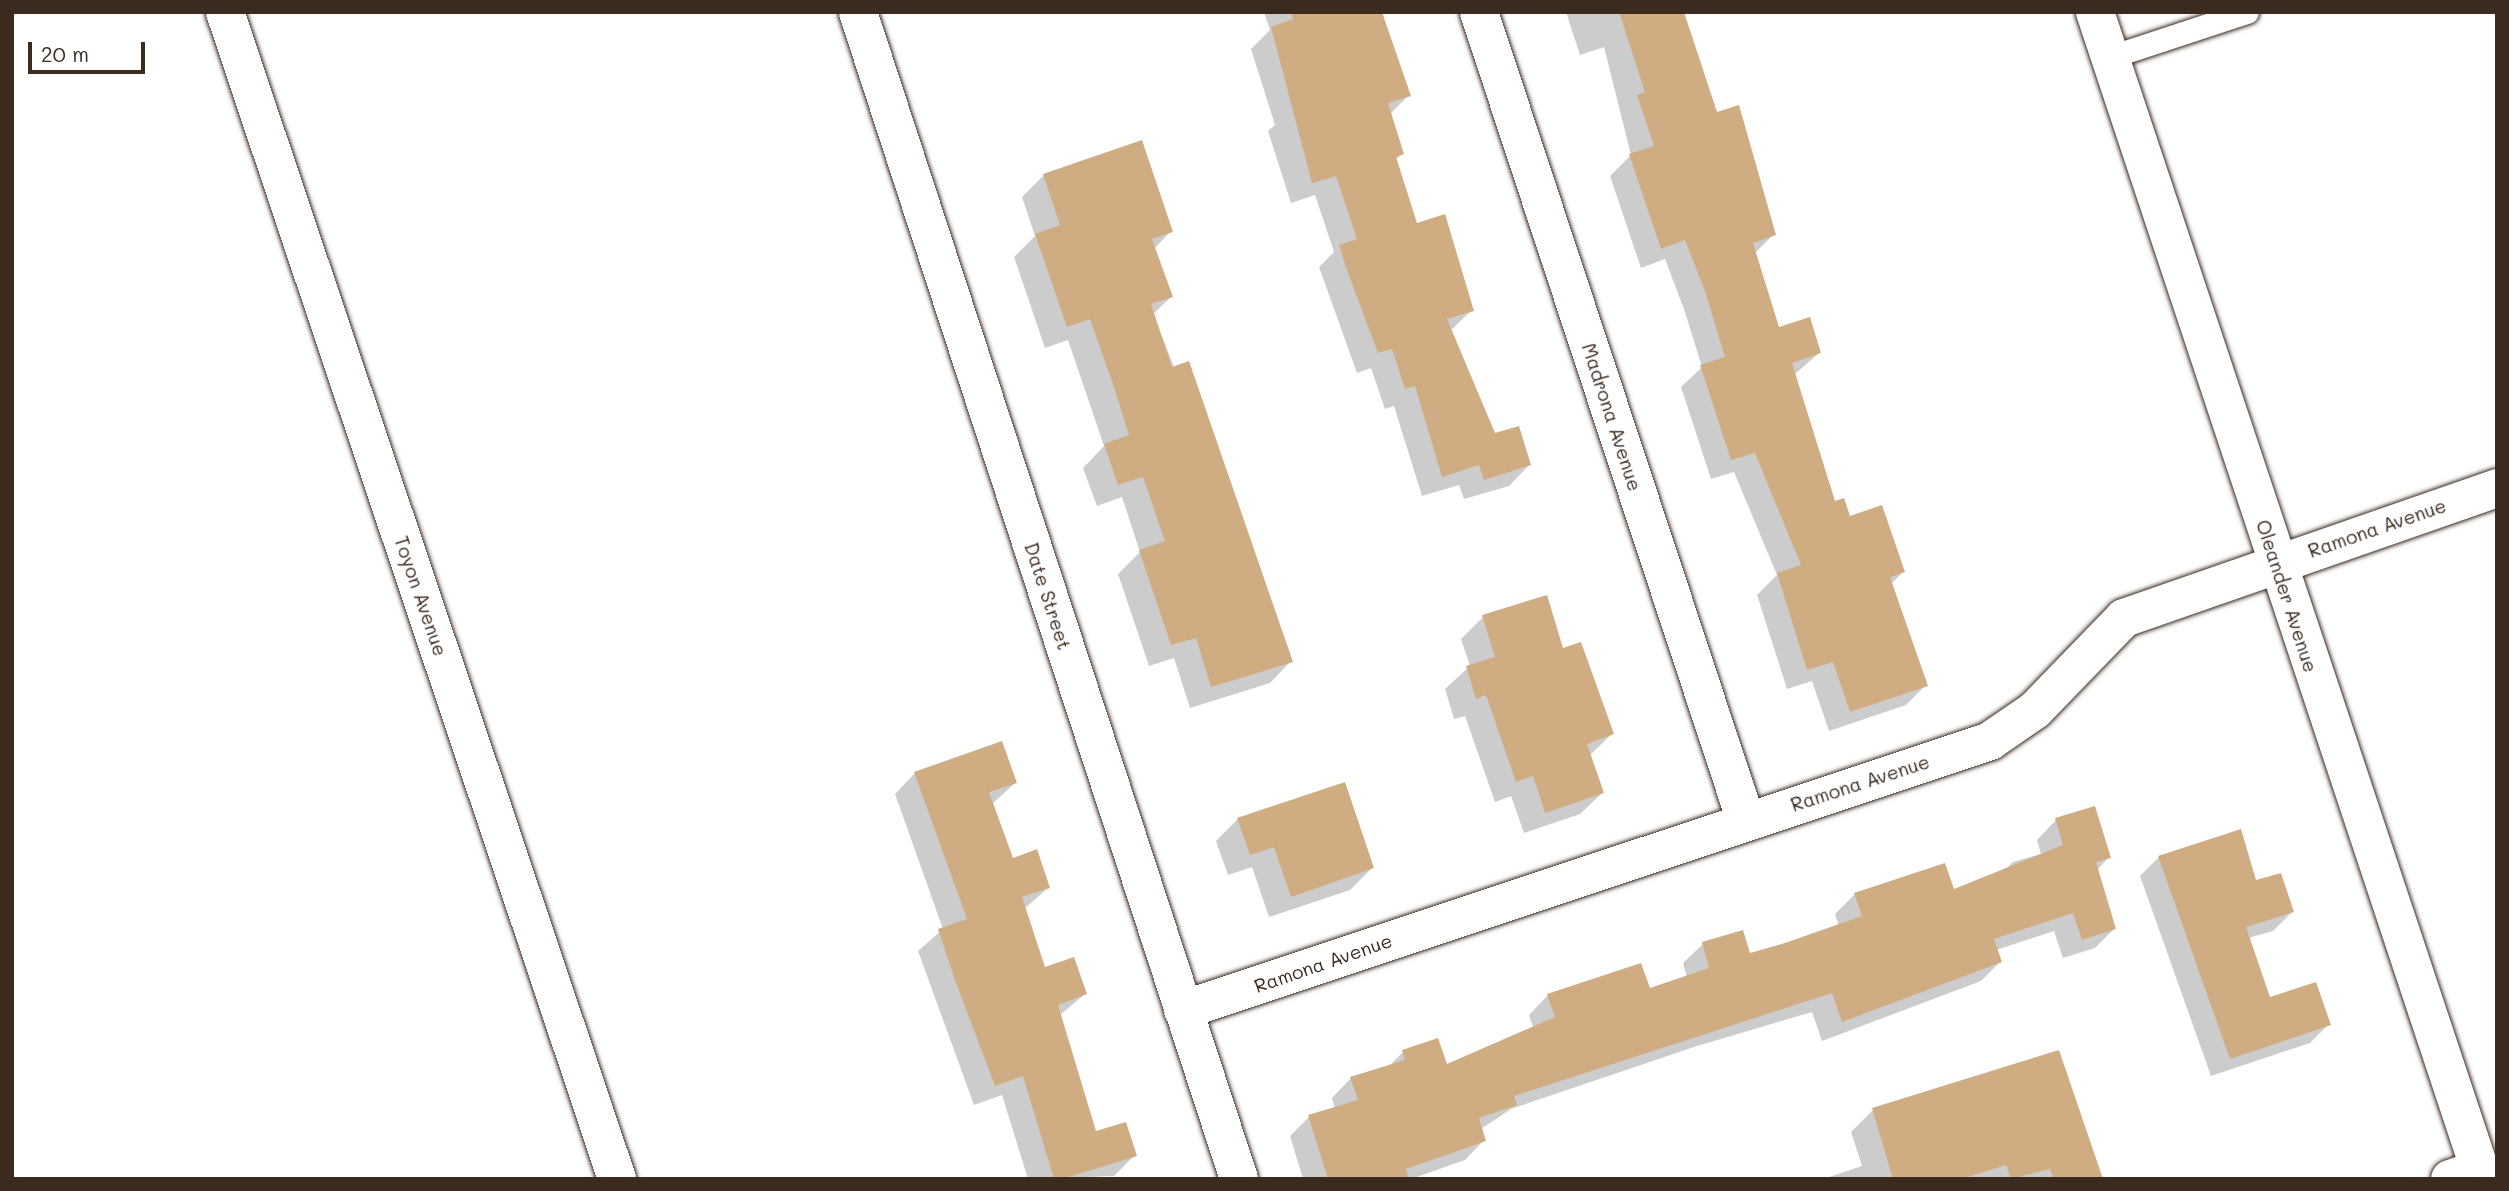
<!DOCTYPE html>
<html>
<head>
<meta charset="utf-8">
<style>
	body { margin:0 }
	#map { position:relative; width:2509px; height:1191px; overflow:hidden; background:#fff; font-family:Mali,sans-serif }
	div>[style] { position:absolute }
	.shadow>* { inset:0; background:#0003 }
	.building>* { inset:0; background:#d0ac82 }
	.roads { filter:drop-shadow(0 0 2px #3b2a1e) drop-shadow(0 0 2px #3b2a1e) }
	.lane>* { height:23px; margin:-11.5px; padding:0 11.5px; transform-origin:11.5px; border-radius:11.5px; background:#fff }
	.street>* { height:38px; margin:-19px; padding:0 19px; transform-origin:19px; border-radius:19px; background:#fff }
	.secondary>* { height:38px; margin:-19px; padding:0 19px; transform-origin:19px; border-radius:19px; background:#fff }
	span { translate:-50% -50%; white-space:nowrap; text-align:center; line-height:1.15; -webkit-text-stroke:5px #fff; paint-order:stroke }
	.street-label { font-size:19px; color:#3b2a1e }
	.frame { position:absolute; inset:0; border:14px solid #3b2a1e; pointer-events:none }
	.scale { position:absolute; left:28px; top:42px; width:117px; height:32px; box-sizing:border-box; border:4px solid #3b2a1e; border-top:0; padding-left:9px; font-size:21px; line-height:24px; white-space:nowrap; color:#3b2a1e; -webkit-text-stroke:5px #fff; paint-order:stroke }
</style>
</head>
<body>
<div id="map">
	<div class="shadow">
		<div style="clip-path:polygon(1264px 12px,1381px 12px,1409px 95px,1389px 115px,1402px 154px,1395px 160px,1416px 225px,1472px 310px,1450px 331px,1494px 435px,1529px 465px,1509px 486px,1464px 499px,1459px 485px,1422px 496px,1394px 406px,1385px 409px,1371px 368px,1357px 373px,1319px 267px,1334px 252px,1315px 195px,1291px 203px,1268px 131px,1275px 125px,1251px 49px,1270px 30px)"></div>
		<div style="clip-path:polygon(1566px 12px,1682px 12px,1715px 114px,1774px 234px,1754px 254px,1778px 329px,1819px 353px,1794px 375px,1834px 504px,1903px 572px,1891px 584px,1926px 685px,1906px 705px,1829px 731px,1812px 681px,1787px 689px,1757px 595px,1777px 575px,1734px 472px,1711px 479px,1681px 387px,1702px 367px,1685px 312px,1665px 259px,1641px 268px,1610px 176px,1631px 155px,1604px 47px,1580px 55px)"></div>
		<div style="clip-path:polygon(1044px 175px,1171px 231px,1154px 249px,1171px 297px,1153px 314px,1291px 661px,1270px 683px,1190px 708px,1174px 658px,1149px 666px,1118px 574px,1140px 552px,1122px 497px,1097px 506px,1083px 468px,1104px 446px,1068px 340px,1045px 348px,1014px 257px,1035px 236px,1022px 197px)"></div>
		<div style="clip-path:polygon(1483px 617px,1562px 650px,1612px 734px,1589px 756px,1602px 793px,1580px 814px,1524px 833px,1511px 796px,1495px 802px,1465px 716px,1454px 719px,1445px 689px,1470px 666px,1461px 639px)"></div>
		<div style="clip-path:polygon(915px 773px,1015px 783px,992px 804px,1011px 860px,1048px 888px,1024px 909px,1044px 969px,1085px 994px,1059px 1016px,1095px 1133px,1135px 1155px,1114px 1176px,1028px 1179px,1002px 1095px,974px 1105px,918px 951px,943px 929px,895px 794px)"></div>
		<div style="clip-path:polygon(1238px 819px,1372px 868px,1350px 890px,1269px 917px,1252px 867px,1228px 875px,1216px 841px)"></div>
		<div style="clip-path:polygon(2056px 820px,2109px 857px,2097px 870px,2114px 929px,2095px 948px,2063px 958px,2054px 931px,1996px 950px,2000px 962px,1981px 981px,1822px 1041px,1812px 1012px,1697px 1046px,1511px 1109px,1481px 1129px,1484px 1140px,1465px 1160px,1411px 1179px,1303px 1179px,1290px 1136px,1309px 1117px,1335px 1109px,1332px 1098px,1351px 1078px,1388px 1067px,1403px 1052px,1446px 1066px,1533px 1027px,1529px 1015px,1548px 995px,1648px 991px,1687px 978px,1683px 963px,1703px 944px,1749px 955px,1839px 926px,1835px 914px,1855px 894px,1953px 891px,2001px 874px,2013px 862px,2041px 854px,2037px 840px)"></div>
		<div style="clip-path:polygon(2159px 857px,2255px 882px,2292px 912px,2273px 931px,2248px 938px,2269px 1000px,2329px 1024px,2310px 1043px,2211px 1076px,2140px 876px)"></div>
		<div style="clip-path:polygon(1873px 1110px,2101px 1179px,1823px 1179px,1862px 1166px,1851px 1132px)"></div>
	</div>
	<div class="building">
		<div style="clip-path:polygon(1291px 12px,1382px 12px,1411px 96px,1388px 103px,1404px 154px,1396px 157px,1417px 223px,1445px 214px,1474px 311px,1447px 319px,1495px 433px,1519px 426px,1531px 465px,1484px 480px,1479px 465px,1442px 477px,1415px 386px,1405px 389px,1392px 349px,1378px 353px,1348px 273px,1339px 245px,1357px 239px,1336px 176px,1312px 183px,1271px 27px,1293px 19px)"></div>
		<div style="clip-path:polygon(1619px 12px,1684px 12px,1717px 112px,1739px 105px,1776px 235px,1753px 243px,1779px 327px,1810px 317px,1821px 353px,1792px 363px,1835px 501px,1844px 498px,1850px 516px,1882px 505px,1905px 572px,1890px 577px,1928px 686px,1850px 712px,1833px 662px,1807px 670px,1777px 573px,1801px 565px,1755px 453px,1731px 460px,1700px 365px,1725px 357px,1705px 291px,1685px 240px,1661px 249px,1629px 154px,1654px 146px,1637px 95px,1645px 92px)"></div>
		<div style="clip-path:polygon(1142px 140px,1173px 232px,1152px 239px,1173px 297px,1151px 304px,1172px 367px,1189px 361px,1293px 662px,1211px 687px,1196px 638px,1171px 645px,1139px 550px,1165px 541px,1143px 477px,1118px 485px,1104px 444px,1129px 435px,1114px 387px,1090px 319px,1067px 327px,1035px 234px,1060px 225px,1043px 174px)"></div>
		<div style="clip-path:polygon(1547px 595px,1563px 648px,1581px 642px,1614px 734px,1587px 744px,1604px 793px,1545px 813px,1533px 776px,1516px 782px,1486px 695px,1476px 699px,1466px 666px,1495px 657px,1482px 615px)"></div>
		<div style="clip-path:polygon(1002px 741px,1017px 783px,989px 792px,1013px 858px,1037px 849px,1050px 888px,1022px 897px,1045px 967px,1074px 957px,1087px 994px,1058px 1005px,1096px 1131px,1126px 1122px,1137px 1156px,1062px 1179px,1054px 1179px,1023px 1076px,995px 1086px,955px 980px,938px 929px,967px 919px,914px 772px)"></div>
		<div style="clip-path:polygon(1345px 782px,1374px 868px,1291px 897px,1274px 847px,1250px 855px,1237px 818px)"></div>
		<div style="clip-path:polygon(2095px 806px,2111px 858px,2096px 862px,2116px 929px,2082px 940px,2073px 913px,1994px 939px,2002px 962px,1842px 1022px,1832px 993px,1514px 1096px,1517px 1105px,1479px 1118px,1486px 1141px,1406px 1169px,1409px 1179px,1328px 1179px,1308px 1115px,1358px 1100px,1350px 1077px,1405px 1060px,1402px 1050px,1438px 1038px,1447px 1064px,1555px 1017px,1547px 994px,1641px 963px,1650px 988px,1709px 968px,1702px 942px,1743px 930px,1750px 953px,1785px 943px,1862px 916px,1854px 893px,1945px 863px,1954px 889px,2063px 845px,2055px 818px)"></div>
		<div style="clip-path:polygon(2241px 829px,2256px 880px,2281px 873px,2294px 912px,2246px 927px,2270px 997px,2316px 982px,2331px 1025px,2230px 1059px,2158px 856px)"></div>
		<div style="clip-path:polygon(2059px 1050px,2103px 1179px,2054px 1179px,2050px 1169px,2011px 1179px,2006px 1165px,1961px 1179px,1893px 1179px,1872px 1108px)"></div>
	</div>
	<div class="roads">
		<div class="lane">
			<div style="left:2110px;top:57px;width:144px;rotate:-18.2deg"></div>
		</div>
		<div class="street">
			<div style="left:225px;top:12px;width:1231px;rotate:71.43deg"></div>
			<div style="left:858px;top:12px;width:1228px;rotate:71.92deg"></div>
			<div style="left:1479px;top:12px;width:852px;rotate:71.74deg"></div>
			<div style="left:1183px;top:1010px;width:851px;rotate:-18.43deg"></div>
			<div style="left:1990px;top:741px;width:55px;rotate:-34.6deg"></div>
			<div style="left:2035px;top:710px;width:128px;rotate:-45.9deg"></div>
			<div style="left:2124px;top:618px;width:395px;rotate:-19.2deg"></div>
			<div style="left:2450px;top:1179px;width:31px;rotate:-19deg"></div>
		</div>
		<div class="secondary">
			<div style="left:2095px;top:12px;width:1230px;rotate:71.61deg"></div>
		</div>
	</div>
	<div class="street-label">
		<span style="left:1612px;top:417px;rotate:72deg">Madrona Avenue</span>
		<span style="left:2377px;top:528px;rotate:-19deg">Ramona Avenue</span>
		<span style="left:421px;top:596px;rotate:71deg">Toyon Avenue</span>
		<span style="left:1048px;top:596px;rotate:72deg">Date Street</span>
		<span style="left:2287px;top:596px;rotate:72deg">Oleander Avenue</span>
		<span style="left:1860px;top:783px;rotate:-18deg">Ramona Avenue</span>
		<span style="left:1323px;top:963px;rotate:-19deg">Ramona Avenue</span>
	</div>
	<div class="frame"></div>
	<div class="scale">20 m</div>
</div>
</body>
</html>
